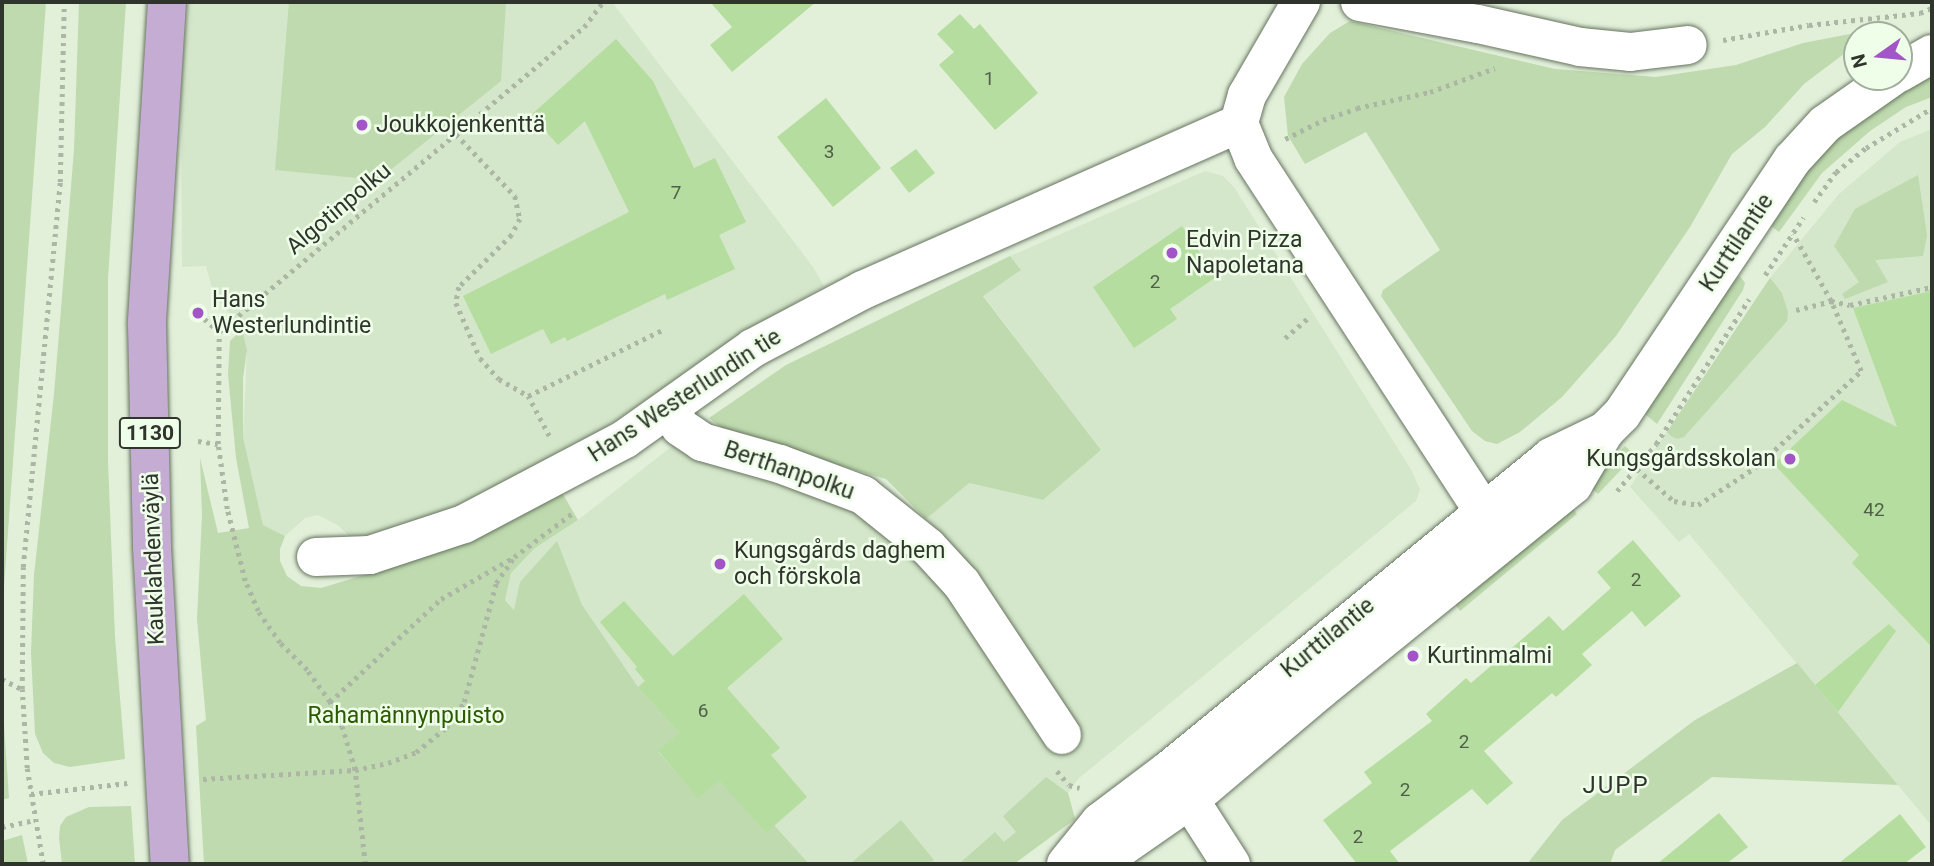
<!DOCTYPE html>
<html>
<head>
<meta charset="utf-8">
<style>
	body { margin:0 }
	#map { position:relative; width:1934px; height:866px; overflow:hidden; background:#e2f0da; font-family:Roboto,sans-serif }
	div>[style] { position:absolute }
	.built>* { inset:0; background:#d4e7ca }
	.green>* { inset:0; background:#bedaae }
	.building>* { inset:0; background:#b5dd9f }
	.path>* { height:4.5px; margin-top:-2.25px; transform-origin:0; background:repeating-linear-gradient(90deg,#abb6a4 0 3.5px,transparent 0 8.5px) }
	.roads { filter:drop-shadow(0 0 2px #677460) drop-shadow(0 0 2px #677460) }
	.minor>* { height:38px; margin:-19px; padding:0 19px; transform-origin:19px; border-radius:19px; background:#fff }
	.major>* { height:38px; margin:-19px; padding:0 19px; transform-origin:19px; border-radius:19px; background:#c5acd3 }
	.dots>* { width:19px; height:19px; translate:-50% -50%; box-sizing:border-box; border:4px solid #effee8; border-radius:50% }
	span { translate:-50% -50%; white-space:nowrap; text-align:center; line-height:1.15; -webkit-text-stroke:5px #effee8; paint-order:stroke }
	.number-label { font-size:19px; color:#505f49 }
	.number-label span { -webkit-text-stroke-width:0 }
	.shield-label span { padding:2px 5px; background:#effee8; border:2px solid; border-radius:5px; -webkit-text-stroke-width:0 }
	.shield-label { font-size:21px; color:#2f352c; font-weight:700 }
	.poi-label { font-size:23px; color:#2f352c }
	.left { translate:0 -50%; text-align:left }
	.right { translate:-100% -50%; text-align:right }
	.street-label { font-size:23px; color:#2f352c }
	.park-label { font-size:23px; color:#2c5a00 }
	.neighbourhood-label { font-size:24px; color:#2f352c; letter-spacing:2px }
	.frame { position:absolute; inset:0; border:4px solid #2f352c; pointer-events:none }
	.north { position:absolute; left:1843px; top:21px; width:70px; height:70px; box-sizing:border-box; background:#effee8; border:2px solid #a2ae9d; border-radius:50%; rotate:255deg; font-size:19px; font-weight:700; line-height:28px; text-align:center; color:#2f352c }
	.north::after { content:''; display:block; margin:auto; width:24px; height:32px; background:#a255c7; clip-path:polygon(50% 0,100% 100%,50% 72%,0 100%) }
</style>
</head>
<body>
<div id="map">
	<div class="built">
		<div style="clip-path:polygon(188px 2px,612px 2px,813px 267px,824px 286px,750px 330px,574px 449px,495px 493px,367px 541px,349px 536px,339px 526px,318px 515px,305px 518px,285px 536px,263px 525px,243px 437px,247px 350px,242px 329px,214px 295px,206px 266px,182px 267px,181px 82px)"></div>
		<div style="clip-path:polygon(1932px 129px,1932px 826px,1689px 534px,1679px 542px,1630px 487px,1770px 278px,1839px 194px,1900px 142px)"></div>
		<div style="clip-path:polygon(1205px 171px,1223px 176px,1234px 187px,1412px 471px,1420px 490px,1416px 501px,1078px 779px,1068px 793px,1075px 819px,1014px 864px,718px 864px,505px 599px,511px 573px,535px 548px,578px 520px,676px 443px,693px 459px,856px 508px,950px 555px,926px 519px,968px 483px,1043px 500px,1101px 450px,983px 295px,1021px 270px,1010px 256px)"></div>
	</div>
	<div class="green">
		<div style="clip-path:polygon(2px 2px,46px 2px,2px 615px)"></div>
		<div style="clip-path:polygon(79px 2px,126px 2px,108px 279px,108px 461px,115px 637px,125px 759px,70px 767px,54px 763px,43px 753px,35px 734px,31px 653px,34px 575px,54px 394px,74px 150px)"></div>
		<div style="clip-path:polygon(289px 2px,506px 2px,501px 81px,378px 180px,275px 170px)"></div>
		<div style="clip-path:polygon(1350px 21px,1555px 69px,1656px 77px,1736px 65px,1803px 43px,1876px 29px,1868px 35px,1857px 35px,1857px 44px,1804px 84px,1765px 127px,1732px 154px,1690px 227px,1616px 336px,1562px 397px,1520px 432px,1497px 444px,1485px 441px,1472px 431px,1381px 296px,1383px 290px,1440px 250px,1366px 132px,1305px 164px,1288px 136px,1284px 97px,1302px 64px,1330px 33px)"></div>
		<div style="clip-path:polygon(1932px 70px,1932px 97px,1906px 107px,1870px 131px,1822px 173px,1779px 232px,1767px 223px,1789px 189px,1840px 132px)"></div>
		<div style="clip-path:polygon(1918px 175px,1927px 235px,1923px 256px,1875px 260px,1888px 282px,1845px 299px,1842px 294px,1859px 282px,1834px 246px,1855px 209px)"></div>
		<div style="clip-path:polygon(1010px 256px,1021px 270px,983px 296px,1101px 450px,1043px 500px,969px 483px,926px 519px,886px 479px,727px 432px,709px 418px,786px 365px)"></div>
		<div style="clip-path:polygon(1740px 276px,1745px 283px,1743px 290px,1657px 424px,1645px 414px,1728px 283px)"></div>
		<div style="clip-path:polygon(1770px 278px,1782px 293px,1788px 312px,1787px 321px,1684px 437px,1677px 439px,1671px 436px,1667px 432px)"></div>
		<div style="clip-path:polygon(242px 329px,247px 350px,243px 378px,243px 437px,263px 525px,285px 536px,280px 549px,280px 561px,287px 576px,301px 586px,321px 588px,374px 572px,561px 491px,578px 520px,535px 548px,511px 573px,505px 600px,514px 610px,520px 582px,557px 541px,582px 605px,638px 687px,679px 733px,658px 752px,698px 797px,719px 779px,765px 832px,774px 825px,809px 864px,204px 864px,196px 726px,206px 720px,197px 619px,202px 515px,200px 458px,218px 533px,249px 528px,236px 458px,228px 374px,230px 341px)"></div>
		<div style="clip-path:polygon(1625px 446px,1635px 455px,1598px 494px,1587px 484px)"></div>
		<div style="clip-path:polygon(1566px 500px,1577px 514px,1460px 611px,1449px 596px)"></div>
		<div style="clip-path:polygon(1797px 663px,1898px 785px,1712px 777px,1615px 850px,1610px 864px,1527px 864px,1562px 820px,1695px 720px)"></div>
		<div style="clip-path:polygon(2px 695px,9px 798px,2px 800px)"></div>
		<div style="clip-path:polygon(1046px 777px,1068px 793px,1075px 819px,1014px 864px,959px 864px,995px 832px,1004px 842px,1016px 832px,1003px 816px)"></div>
		<div style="clip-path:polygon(131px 806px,135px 864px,62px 864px,59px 838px,60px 826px,66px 817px,89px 807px)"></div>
		<div style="clip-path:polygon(901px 820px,934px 860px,928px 864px,850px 864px)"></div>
		<div style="clip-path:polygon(22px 835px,28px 864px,2px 864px,2px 841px)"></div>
	</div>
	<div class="building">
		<div style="clip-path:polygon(710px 2px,816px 2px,732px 72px,710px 45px,732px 27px)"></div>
		<div style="clip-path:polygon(960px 14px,974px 29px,980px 24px,1038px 93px,995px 130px,939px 65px,954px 52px,937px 34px)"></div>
		<div style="clip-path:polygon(616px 39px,653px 81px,694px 168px,715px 158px,746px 222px,719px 235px,735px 269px,667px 300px,665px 294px,567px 341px,565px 337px,551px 344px,543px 329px,491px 354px,463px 296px,629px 212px,585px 121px,558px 145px,531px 115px)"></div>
		<div style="clip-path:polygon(826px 98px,881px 168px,833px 207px,777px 137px)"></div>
		<div style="clip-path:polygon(916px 149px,935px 173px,909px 193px,890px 168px)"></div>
		<div style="clip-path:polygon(1182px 226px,1216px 277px,1170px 309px,1177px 319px,1134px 348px,1093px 287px)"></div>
		<div style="clip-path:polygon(1932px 291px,1932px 647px,1852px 563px,1859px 555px,1774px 464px,1842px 400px,1897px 427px,1853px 308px)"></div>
		<div style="clip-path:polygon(1633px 540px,1681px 596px,1645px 627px,1632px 611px,1582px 654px,1592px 665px,1556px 697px,1552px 693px,1484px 751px,1513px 783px,1487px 805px,1472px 789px,1390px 851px,1400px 864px,1357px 864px,1323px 820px,1372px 783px,1364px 772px,1432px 721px,1426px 714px,1466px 678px,1471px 683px,1549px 616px,1563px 631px,1611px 588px,1597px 572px)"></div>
		<div style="clip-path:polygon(744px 594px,783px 639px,727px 688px,780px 748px,771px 755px,807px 797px,766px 833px,719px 780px,698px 798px,658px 751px,679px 733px,638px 687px,645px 681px,635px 669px,637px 667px,600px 622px,624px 601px,673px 656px)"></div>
		<div style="clip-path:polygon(1889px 624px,1896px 631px,1838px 712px,1815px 685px)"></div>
		<div style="clip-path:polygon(1719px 813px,1748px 847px,1726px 864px,1657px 864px)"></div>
		<div style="clip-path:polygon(1900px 814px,1926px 847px,1904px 864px,1838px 864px)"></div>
	</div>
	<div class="path">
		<div style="left:1920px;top:13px;width:13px;rotate:-23deg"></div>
		<div style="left:1723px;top:40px;width:87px;rotate:-9.9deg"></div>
		<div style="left:1809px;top:25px;width:112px;rotate:-6.2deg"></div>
		<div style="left:456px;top:134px;width:86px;rotate:46.4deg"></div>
		<div style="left:515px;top:196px;width:24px;rotate:78deg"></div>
		<div style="left:520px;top:219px;width:18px;rotate:117deg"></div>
		<div style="left:512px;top:235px;width:74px;rotate:135.5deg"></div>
		<div style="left:459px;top:287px;width:16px;rotate:101deg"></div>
		<div style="left:456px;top:303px;width:60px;rotate:66.4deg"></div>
		<div style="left:480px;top:358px;width:28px;rotate:48deg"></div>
		<div style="left:499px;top:379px;width:34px;rotate:30deg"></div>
		<div style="left:1285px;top:139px;width:42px;rotate:-26.6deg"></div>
		<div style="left:1323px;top:120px;width:36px;rotate:-19deg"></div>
		<div style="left:1357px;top:108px;width:75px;rotate:-12.4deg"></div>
		<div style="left:1430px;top:92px;width:69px;rotate:-20.3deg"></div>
		<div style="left:1814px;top:202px;width:37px;rotate:-54deg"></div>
		<div style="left:1836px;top:172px;width:38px;rotate:-39deg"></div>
		<div style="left:1866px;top:148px;width:77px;rotate:-31.2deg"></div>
		<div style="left:1765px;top:275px;width:69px;rotate:-56.3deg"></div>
		<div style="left:1796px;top:310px;width:36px;rotate:-14deg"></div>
		<div style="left:1831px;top:301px;width:19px;rotate:12deg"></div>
		<div style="left:1850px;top:305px;width:84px;rotate:-12.4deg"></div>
		<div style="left:198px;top:313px;width:28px;rotate:42deg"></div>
		<div style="left:1285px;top:338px;width:33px;rotate:-41deg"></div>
		<div style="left:549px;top:436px;width:45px;rotate:-117.7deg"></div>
		<div style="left:528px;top:396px;width:149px;rotate:-26.2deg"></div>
		<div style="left:198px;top:441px;width:20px;rotate:9deg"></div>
		<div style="left:1637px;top:469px;width:49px;rotate:40.9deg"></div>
		<div style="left:1674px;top:501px;width:24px;rotate:9deg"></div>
		<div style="left:1698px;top:505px;width:69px;rotate:-33.2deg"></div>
		<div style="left:1756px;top:467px;width:142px;rotate:-42.4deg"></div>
		<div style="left:1861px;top:371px;width:76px;rotate:-113.2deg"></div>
		<div style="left:1831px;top:301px;width:77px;rotate:-119.6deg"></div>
		<div style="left:1617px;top:491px;width:61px;rotate:-50.3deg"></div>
		<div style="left:1656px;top:444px;width:172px;rotate:-57.3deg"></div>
		<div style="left:2px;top:679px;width:22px;rotate:27deg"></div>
		<div style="left:330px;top:702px;width:151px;rotate:-42.9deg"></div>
		<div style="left:441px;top:599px;width:84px;rotate:-29.9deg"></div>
		<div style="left:1057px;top:771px;width:18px;rotate:49deg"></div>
		<div style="left:1069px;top:785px;width:11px;rotate:15deg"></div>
		<div style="left:203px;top:779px;width:152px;rotate:-3.4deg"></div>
		<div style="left:355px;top:770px;width:34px;rotate:-12deg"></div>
		<div style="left:388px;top:763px;width:30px;rotate:-21deg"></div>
		<div style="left:416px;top:752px;width:38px;rotate:-39deg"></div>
		<div style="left:446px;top:728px;width:32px;rotate:-55deg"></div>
		<div style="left:464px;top:702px;width:123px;rotate:-74.9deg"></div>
		<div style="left:496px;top:583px;width:32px;rotate:-55deg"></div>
		<div style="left:514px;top:557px;width:75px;rotate:-36.9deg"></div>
		<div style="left:31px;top:794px;width:97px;rotate:-6.5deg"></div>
		<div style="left:2px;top:827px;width:33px;rotate:-12deg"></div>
		<div style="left:43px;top:864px;width:97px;rotate:-99.5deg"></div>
		<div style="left:27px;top:768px;width:79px;rotate:-93.6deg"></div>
		<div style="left:22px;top:689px;width:122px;rotate:-89.5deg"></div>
		<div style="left:23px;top:567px;width:387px;rotate:-84.5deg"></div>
		<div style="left:60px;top:182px;width:180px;rotate:-88.7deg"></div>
		<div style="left:365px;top:864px;width:95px;rotate:-96.1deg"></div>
		<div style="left:355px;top:770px;width:45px;rotate:-106.8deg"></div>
		<div style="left:342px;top:727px;width:28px;rotate:-116deg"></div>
		<div style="left:330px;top:702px;width:39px;rotate:-126deg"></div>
		<div style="left:307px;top:670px;width:38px;rotate:-135deg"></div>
		<div style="left:280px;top:643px;width:39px;rotate:-125deg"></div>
		<div style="left:258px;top:611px;width:33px;rotate:-113deg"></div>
		<div style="left:245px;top:581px;width:74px;rotate:-104deg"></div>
		<div style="left:227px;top:509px;width:66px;rotate:-97.9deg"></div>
		<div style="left:218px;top:444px;width:112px;rotate:-89.5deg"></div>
		<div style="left:219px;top:332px;width:476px;rotate:-39.9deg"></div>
		<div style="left:584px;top:27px;width:31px;rotate:-53deg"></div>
	</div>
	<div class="roads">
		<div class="minor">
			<div style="left:1301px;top:2px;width:108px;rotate:120.1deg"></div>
			<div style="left:1247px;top:95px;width:29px;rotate:106deg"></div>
			<div style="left:1239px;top:123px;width:38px;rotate:68deg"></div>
			<div style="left:1253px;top:158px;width:447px;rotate:56.9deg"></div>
			<div style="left:1360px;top:2px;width:120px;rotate:10.6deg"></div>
			<div style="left:1478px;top:24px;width:105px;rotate:12.7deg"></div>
			<div style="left:1580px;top:47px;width:50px;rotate:5.7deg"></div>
			<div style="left:1630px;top:52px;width:58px;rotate:-6.9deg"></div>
			<div style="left:1899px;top:73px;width:38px;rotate:-30deg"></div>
			<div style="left:670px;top:408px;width:21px;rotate:62deg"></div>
			<div style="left:680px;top:427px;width:27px;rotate:34deg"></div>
			<div style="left:702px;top:442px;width:81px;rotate:15.8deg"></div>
			<div style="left:780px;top:464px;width:89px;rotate:20.5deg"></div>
			<div style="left:863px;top:495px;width:83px;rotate:38.7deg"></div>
			<div style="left:928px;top:547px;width:50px;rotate:47.4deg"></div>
			<div style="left:962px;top:584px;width:181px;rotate:56.5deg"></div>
			<div style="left:316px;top:557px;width:54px;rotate:-2.1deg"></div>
			<div style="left:370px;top:555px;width:99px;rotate:-18.3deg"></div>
			<div style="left:464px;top:524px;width:182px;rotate:-27.8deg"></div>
			<div style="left:625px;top:439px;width:157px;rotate:-35.4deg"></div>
			<div style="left:753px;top:348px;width:124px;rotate:-27.8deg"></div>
			<div style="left:863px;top:290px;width:411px;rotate:-23.9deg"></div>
			<div style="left:1177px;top:780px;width:100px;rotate:57.3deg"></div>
			<div style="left:1066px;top:864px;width:54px;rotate:-51deg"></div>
			<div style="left:1100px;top:822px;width:86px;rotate:-37deg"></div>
			<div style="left:1169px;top:770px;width:494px;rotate:-39.3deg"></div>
			<div style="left:1551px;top:457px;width:60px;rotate:-25.7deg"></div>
			<div style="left:1085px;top:864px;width:37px;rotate:-24deg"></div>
			<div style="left:1119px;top:849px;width:88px;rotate:-34.8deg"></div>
			<div style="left:1191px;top:799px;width:169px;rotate:-40.2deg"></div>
			<div style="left:1320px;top:690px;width:326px;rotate:-39deg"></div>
			<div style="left:1573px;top:485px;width:63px;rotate:-59.3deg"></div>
			<div style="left:1605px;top:431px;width:24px;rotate:-45deg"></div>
			<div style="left:1622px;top:414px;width:306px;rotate:-56.2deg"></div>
			<div style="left:1792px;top:160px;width:49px;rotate:-47.5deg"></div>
			<div style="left:1825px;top:124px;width:82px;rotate:-35deg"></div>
		</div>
		<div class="major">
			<div style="left:167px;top:2px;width:323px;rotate:93.6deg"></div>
			<div style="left:147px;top:324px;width:223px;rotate:88.7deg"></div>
			<div style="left:152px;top:547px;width:318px;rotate:86.8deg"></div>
		</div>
	</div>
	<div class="dots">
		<div style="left:362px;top:125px;background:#a255c7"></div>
		<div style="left:1172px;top:253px;background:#a255c7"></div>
		<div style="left:198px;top:313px;background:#a255c7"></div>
		<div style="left:1790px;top:459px;background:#a255c7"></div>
		<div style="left:720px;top:564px;background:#a255c7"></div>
		<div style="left:1413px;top:656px;background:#a255c7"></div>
	</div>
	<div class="number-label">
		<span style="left:989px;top:79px">1</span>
		<span style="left:829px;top:152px">3</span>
		<span style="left:676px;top:193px">7</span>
		<span style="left:1155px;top:282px">2</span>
		<span style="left:1874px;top:510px">42</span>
		<span style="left:1636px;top:580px">2</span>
		<span style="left:703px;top:711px">6</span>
		<span style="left:1464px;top:742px">2</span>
		<span style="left:1405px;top:790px">2</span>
		<span style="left:1358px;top:837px">2</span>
	</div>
	<div class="shield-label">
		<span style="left:150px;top:433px">1130</span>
	</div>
	<div class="poi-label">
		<span class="left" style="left:376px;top:125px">Joukkojenkenttä</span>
		<span class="left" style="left:1186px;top:253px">Edvin Pizza<br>Napoletana</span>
		<span class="left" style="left:212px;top:313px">Hans<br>Westerlundintie</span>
		<span class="right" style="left:1776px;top:459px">Kungsgårdsskolan</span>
		<span class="left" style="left:734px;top:564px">Kungsgårds daghem<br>och förskola</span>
		<span class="left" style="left:1427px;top:656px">Kurtinmalmi</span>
	</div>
	<div class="street-label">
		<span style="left:339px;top:209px;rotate:-40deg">Algotinpolku</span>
		<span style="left:1737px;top:243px;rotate:-56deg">Kurttilantie</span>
		<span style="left:685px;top:396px;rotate:-33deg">Hans Westerlundin tie</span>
		<span style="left:789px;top:471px;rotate:19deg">Berthanpolku</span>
		<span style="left:154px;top:559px;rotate:-92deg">Kauklahdenväylä</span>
		<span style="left:1328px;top:638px;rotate:-39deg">Kurttilantie</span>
	</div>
	<div class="park-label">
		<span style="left:406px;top:716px">Rahamännynpuisto</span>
	</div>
	<div class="neighbourhood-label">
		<span style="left:1616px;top:786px">JUPP</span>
	</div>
	<div class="frame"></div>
	<div class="north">N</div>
</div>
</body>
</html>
